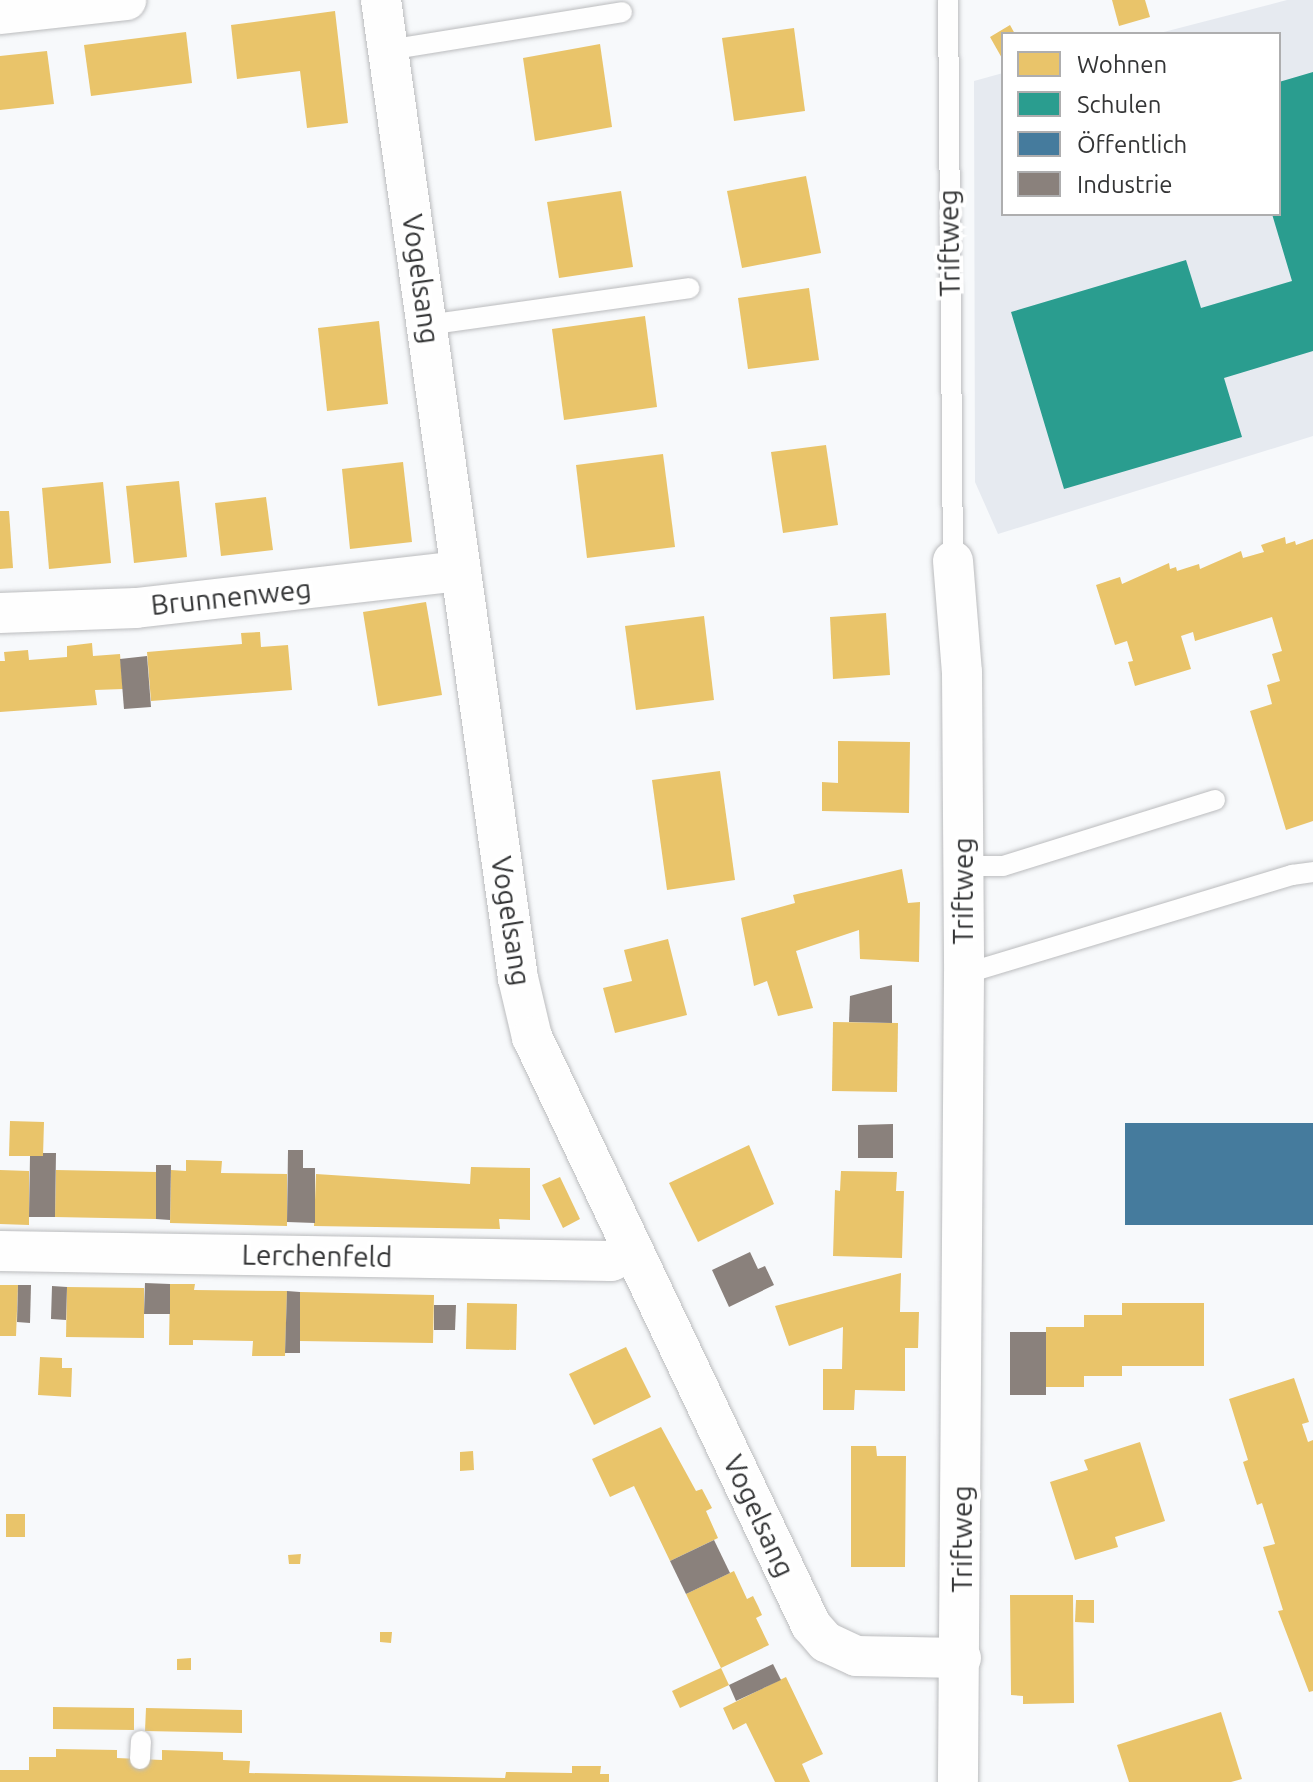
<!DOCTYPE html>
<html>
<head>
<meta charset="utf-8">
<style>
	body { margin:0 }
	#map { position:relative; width:1313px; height:1782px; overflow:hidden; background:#f7f9fb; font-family:Ubuntu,sans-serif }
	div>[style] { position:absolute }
	.built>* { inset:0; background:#e6eaf0 }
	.homes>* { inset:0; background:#e9c46a }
	.schools>* { inset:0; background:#2a9d8f }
	.public>* { inset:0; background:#457b9d }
	.industry>* { inset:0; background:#8a817c }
	.roads { filter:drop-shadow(0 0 2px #bbbcbe) drop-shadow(0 0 2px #bbbcbe) }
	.lane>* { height:20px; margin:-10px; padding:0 10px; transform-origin:10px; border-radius:10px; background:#fefefe }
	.street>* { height:40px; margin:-20px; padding:0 20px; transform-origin:20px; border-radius:20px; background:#fefefe }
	span { translate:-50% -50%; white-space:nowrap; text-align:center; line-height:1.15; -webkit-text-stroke:8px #fff; paint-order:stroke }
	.street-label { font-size:28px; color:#343536 }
	.legend { position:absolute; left:1001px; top:32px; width:280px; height:184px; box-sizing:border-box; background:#fff; border:2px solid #aeaeaf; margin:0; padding:10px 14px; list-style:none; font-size:24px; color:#343536 }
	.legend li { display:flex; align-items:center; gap:16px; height:40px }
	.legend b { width:40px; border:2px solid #aeaeaf }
</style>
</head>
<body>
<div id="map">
	<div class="built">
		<div style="clip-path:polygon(1287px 0,1313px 0,1313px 436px,998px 534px,975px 482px,974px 81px,1003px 73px,1003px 214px,1279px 214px,1279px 34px,1156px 34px)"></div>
	</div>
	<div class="homes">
		<div style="clip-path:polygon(1112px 0,1145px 0,1150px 17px,1119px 26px)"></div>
		<div style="clip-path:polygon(335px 11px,348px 123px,307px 128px,300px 71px,237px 79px,231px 25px)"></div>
		<div style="clip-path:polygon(1010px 25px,1015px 34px,1003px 34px,1003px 60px,990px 37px)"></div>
		<div style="clip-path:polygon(794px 28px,805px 111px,734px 121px,722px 38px)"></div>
		<div style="clip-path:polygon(186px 32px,192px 83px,91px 96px,84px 45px)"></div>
		<div style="clip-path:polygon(600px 44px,612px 127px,535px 141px,523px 58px)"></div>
		<div style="clip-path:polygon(47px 51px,54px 104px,0 110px,0 56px)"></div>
		<div style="clip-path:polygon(806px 176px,821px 253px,742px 268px,727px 191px)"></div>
		<div style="clip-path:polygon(621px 191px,633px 267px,559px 278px,547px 202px)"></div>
		<div style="clip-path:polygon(809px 288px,819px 360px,748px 369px,738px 298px)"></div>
		<div style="clip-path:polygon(645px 316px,657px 407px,564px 420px,552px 329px)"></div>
		<div style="clip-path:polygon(379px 321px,388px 404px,327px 411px,318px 328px)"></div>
		<div style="clip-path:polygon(826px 445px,838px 525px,783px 533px,771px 452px)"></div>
		<div style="clip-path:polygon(663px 454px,675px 547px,587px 558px,576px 465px)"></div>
		<div style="clip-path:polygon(403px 462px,412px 542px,350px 549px,342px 469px)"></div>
		<div style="clip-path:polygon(179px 481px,187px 557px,134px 563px,126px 486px)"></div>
		<div style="clip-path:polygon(103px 482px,111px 563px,49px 569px,42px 488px)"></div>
		<div style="clip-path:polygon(266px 497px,273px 550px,221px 556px,215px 503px)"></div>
		<div style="clip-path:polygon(0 511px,9px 511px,13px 568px,0 569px)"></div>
		<div style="clip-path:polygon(1285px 537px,1286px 544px,1295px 541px,1296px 545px,1313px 539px,1313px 821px,1286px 830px,1250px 711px,1272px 704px,1267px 685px,1280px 681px,1272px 654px,1282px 651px,1272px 617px,1195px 641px,1193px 632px,1181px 636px,1191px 669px,1135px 686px,1128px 662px,1133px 661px,1127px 641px,1115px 645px,1096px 585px,1120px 577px,1122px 584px,1169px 563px,1170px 569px,1176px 567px,1177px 571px,1199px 564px,1200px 569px,1241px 551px,1243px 558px,1264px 552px,1261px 545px)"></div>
		<div style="clip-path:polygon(426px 602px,442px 695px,378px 706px,363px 612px)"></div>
		<div style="clip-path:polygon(886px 613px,890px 675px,833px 679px,830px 617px)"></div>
		<div style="clip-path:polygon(704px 616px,714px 700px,636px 710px,625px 626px)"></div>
		<div style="clip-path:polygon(260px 632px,261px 647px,288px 645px,292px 690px,151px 701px,147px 652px,242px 644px,241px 633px)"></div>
		<div style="clip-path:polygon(92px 643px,93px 656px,120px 654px,123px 689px,95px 690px,97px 705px,0 712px,0 661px,5px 661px,4px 652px,28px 650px,29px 660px,67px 657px,67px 646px)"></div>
		<div style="clip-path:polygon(838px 741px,910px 742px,909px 813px,822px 811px,822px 782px,838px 783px)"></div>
		<div style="clip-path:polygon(720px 771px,735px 880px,667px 890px,652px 780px)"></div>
		<div style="clip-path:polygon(902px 869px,908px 903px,920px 902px,919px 962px,860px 959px,859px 930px,796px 951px,813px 1008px,778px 1016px,767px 981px,754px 986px,741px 918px,795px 903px,793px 895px)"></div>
		<div style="clip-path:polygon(668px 939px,687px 1015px,615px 1033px,603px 988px,632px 981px,624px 950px)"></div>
		<div style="clip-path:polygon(833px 1022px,898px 1023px,897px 1092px,832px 1091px)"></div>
		<div style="clip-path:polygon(10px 1121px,44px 1122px,43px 1156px,9px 1156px)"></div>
		<div style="clip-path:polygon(749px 1145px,774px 1204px,698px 1242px,669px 1183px)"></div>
		<div style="clip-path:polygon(186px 1160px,222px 1161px,221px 1173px,287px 1174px,287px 1226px,170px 1223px,171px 1170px,186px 1171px)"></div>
		<div style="clip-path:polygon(471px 1167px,530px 1168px,530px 1220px,499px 1219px,500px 1229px,314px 1226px,316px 1174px,470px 1184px)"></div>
		<div style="clip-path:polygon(0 1170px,29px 1171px,29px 1225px,0 1224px)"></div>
		<div style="clip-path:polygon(56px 1170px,157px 1172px,156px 1219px,55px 1217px)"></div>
		<div style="clip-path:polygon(841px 1171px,897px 1172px,896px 1191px,904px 1191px,902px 1258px,833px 1256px,835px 1190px,840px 1191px)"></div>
		<div style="clip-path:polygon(560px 1177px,580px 1219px,563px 1228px,542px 1185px)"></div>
		<div style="clip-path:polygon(901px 1273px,900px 1312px,919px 1312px,918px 1348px,905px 1348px,905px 1391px,855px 1390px,854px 1410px,823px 1410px,823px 1369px,842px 1369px,843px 1327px,789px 1346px,775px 1306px)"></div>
		<div style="clip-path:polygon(170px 1284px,195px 1284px,194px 1290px,287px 1291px,285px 1356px,252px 1356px,253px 1341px,193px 1340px,193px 1345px,169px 1345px)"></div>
		<div style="clip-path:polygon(0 1285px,18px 1285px,16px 1336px,0 1336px)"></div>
		<div style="clip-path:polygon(67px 1287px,144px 1288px,144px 1338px,66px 1337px)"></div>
		<div style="clip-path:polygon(300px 1292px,434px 1295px,433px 1343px,299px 1341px)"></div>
		<div style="clip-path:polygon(467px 1303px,517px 1304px,516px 1350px,466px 1349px)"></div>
		<div style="clip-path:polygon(1122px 1303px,1204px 1303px,1204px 1366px,1122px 1366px,1122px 1376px,1084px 1376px,1084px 1387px,1046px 1387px,1046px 1327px,1084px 1327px,1084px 1315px,1122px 1315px)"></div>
		<div style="clip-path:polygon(626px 1347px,651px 1397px,594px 1425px,569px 1374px)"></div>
		<div style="clip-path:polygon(40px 1357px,62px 1358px,62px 1368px,72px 1368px,71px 1397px,38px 1395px)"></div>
		<div style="clip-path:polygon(1294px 1378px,1309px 1422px,1302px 1424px,1308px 1442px,1313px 1440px,1313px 1691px,1309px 1692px,1278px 1611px,1283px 1610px,1263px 1547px,1275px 1544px,1262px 1503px,1257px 1505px,1243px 1462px,1248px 1460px,1229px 1399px)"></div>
		<div style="clip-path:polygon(661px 1427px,696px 1491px,702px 1489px,712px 1508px,706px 1511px,718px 1538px,670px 1561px,634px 1486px,610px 1497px,592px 1459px)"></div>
		<div style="clip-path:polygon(1140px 1442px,1165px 1521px,1115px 1537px,1118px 1547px,1075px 1560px,1050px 1482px,1088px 1470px,1084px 1460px)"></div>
		<div style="clip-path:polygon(851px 1446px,876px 1446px,877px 1456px,906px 1456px,905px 1567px,851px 1567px)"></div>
		<div style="clip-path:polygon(473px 1451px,474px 1470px,460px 1471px,460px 1452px)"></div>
		<div style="clip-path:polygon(6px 1514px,25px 1514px,25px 1537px,6px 1537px)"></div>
		<div style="clip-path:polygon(301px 1554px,300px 1564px,289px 1564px,288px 1555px)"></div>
		<div style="clip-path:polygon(734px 1571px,747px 1599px,753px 1596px,758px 1606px,762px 1615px,756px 1618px,769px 1645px,721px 1668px,686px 1594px)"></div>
		<div style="clip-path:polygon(1010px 1595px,1073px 1595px,1074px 1703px,1023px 1704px,1023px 1696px,1011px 1695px)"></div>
		<div style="clip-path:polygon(1076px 1600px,1094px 1600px,1094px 1623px,1075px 1622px)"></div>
		<div style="clip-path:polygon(380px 1632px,392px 1632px,391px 1643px,380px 1642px)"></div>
		<div style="clip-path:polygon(191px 1658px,191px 1670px,177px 1670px,177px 1659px)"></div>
		<div style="clip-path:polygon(721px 1668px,729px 1685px,680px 1708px,672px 1691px)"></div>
		<div style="clip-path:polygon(786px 1677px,823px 1754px,802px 1764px,810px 1782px,775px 1782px,746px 1723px,733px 1730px,723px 1708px)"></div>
		<div style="clip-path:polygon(53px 1707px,134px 1708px,134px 1730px,53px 1729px)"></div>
		<div style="clip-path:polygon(146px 1708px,242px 1710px,242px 1733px,145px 1731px)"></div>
		<div style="clip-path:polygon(1221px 1712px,1242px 1779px,1231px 1782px,1129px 1782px,1117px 1745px)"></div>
		<div style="clip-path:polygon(56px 1749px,117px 1750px,117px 1758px,162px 1760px,162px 1750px,223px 1752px,223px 1760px,250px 1761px,249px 1773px,505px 1778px,506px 1772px,572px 1773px,572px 1766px,601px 1766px,600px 1774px,609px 1774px,609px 1782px,0 1782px,0 1770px,29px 1770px,29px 1757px,56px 1757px)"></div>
	</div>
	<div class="schools">
		<div style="clip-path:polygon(1313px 72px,1313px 351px,1224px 378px,1242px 437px,1064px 489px,1011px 312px,1186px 260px,1201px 308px,1292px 281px,1272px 214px,1279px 214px,1279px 82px)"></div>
	</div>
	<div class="public">
		<div style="clip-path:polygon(1125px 1123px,1313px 1123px,1313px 1225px,1125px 1225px)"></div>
	</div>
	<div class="industry">
		<div style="clip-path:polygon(147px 656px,151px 707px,124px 709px,120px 659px)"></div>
		<div style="clip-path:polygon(892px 985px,892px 1023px,849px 1022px,850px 996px)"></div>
		<div style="clip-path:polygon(893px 1124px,893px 1158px,858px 1158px,858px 1125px)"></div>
		<div style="clip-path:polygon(288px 1150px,303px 1150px,303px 1168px,315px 1168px,315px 1223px,287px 1222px)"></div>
		<div style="clip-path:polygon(43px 1153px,56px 1153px,55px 1217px,29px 1217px,30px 1156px,43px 1156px)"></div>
		<div style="clip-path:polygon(156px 1165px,171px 1165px,170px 1220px,156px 1219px)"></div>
		<div style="clip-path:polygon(750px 1252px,758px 1269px,765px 1266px,774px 1285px,729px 1307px,712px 1270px)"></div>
		<div style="clip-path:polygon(145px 1283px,170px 1284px,170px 1314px,144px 1314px)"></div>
		<div style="clip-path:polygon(18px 1285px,31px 1285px,30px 1323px,17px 1322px)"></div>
		<div style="clip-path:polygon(52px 1286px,67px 1287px,66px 1320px,51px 1319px)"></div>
		<div style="clip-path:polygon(287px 1291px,300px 1292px,300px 1353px,285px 1353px)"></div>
		<div style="clip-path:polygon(434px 1305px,456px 1305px,455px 1330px,434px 1330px)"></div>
		<div style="clip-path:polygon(1010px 1332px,1046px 1332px,1046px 1395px,1010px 1395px)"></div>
		<div style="clip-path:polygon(714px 1540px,730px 1573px,686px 1594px,670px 1561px)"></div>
		<div style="clip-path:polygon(773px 1664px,781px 1680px,736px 1701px,729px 1685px)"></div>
	</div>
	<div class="roads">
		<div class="lane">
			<div style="left:948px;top:0;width:561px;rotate:89.49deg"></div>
			<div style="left:388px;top:50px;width:237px;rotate:-9.2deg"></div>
			<div style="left:427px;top:325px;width:265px;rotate:-8deg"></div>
			<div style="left:963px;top:866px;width:40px"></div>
			<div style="left:1003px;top:866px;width:222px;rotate:-17.3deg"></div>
			<div style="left:964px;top:974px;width:343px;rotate:-16.8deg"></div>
			<div style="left:1292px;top:875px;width:21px;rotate:-8deg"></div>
			<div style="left:140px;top:1759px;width:18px;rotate:-87deg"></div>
		</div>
		<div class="street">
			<div style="left:381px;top:0;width:988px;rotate:82.03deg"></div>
			<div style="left:518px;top:978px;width:61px;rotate:76.7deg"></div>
			<div style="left:532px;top:1037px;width:651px;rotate:64.62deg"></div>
			<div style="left:811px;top:1625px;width:23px;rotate:49deg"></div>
			<div style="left:826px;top:1642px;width:33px;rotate:25deg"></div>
			<div style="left:856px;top:1656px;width:105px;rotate:1.1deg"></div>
			<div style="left:0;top:14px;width:127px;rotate:-6.3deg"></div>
			<div style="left:953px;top:561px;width:111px;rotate:85.4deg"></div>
			<div style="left:962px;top:672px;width:302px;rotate:89.6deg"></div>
			<div style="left:964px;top:974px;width:808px;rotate:90.43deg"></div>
			<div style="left:0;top:613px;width:136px;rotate:-2.1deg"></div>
			<div style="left:136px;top:608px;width:327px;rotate:-6.5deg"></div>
			<div style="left:0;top:1251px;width:611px;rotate:0.94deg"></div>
			<div style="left:611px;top:1261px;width:23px;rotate:-25deg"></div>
		</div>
	</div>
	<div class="street-label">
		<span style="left:949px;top:243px;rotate:-91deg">Triftweg</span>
		<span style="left:421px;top:279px;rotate:82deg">Vogelsang</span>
		<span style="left:231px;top:597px;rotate:-6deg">Brunnenweg</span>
		<span style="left:963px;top:891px;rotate:-90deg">Triftweg</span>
		<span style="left:511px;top:921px;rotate:81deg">Vogelsang</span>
		<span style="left:317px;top:1256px;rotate:1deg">Lerchenfeld</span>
		<span style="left:759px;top:1516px;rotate:65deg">Vogelsang</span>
		<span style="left:962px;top:1539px;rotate:-90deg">Triftweg</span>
	</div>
	<ul class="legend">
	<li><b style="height:22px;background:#e9c46a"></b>Wohnen</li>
	<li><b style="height:22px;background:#2a9d8f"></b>Schulen</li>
	<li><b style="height:22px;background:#457b9d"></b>Öffentlich</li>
	<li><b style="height:22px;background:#8a817c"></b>Industrie</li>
	</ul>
</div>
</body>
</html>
